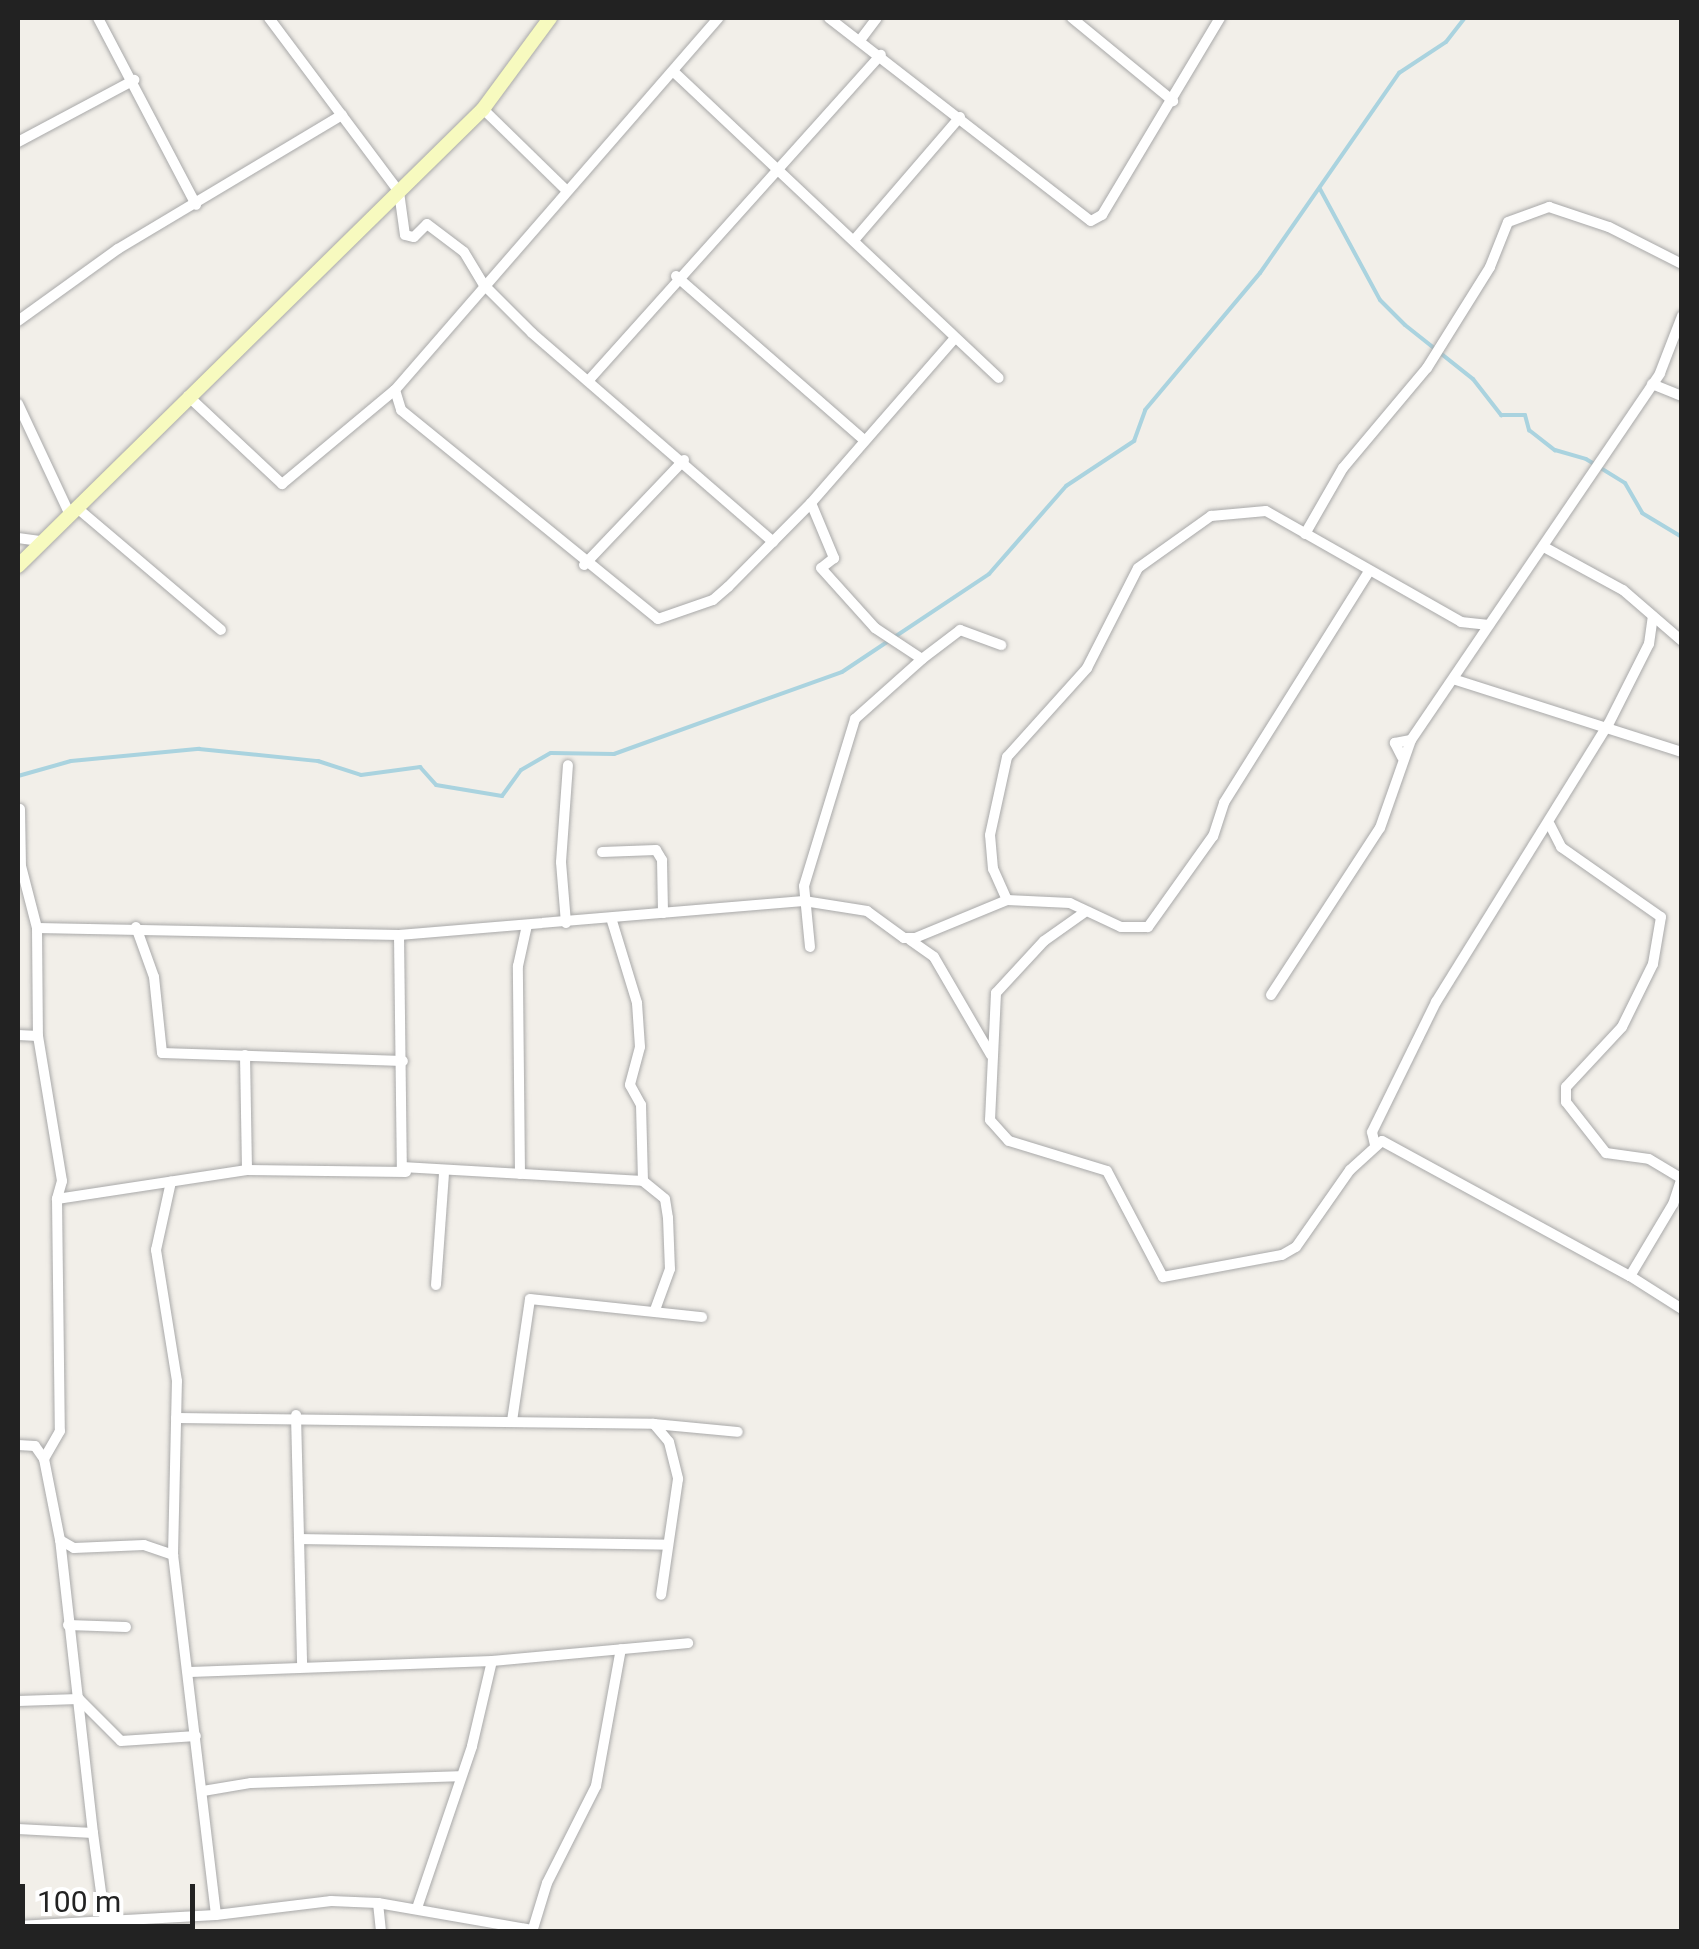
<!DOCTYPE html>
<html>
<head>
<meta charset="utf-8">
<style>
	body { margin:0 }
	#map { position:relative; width:1699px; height:1949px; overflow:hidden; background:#f2efe9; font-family:Roboto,sans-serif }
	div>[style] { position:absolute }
	.stream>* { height:4px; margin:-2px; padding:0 2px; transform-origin:2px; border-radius:2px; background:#aad3df }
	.roads { filter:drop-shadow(0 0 2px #a9a9a9) drop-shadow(0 0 2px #a9a9a9) }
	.minor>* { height:10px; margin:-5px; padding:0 5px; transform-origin:5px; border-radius:5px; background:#fff }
	.secondary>* { height:14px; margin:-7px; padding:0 7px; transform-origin:7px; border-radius:7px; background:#f7fabf }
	span { translate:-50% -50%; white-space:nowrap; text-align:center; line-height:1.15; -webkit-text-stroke:8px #fff; paint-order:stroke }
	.frame { position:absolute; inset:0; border:20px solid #222; pointer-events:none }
	.scale { position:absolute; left:20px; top:1884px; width:175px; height:45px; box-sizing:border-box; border:5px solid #222; border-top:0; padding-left:12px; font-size:30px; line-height:35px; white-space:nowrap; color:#222; -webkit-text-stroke:8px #fff; paint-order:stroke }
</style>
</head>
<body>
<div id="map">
	<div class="stream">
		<div style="left:1320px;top:189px;width:126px;rotate:61.6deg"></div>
		<div style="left:1380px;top:300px;width:35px;rotate:45deg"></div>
		<div style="left:1405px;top:325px;width:87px;rotate:38.5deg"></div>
		<div style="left:1473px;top:379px;width:46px;rotate:52.1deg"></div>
		<div style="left:1501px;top:415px;width:24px"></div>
		<div style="left:1525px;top:415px;width:16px;rotate:75deg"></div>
		<div style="left:1529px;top:430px;width:33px;rotate:38deg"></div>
		<div style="left:1555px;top:450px;width:32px;rotate:16deg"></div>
		<div style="left:1586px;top:459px;width:46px;rotate:31.6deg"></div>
		<div style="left:1625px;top:483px;width:34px;rotate:60deg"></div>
		<div style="left:1642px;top:513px;width:47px;rotate:31deg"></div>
		<div style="left:18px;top:776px;width:55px;rotate:-15.8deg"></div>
		<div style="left:71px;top:761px;width:129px;rotate:-5.4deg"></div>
		<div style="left:199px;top:749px;width:120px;rotate:5.8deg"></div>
		<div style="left:318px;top:761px;width:45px;rotate:18deg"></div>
		<div style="left:361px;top:775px;width:60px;rotate:-7.7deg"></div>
		<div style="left:420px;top:767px;width:24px;rotate:48deg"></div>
		<div style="left:436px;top:785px;width:67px;rotate:9.5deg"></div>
		<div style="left:502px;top:796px;width:32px;rotate:-54deg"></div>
		<div style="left:521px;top:770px;width:34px;rotate:-30deg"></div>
		<div style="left:551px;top:753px;width:63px;rotate:0.9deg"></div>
		<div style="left:614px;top:754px;width:242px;rotate:-19.8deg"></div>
		<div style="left:842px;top:672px;width:177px;rotate:-33.7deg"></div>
		<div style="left:989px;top:574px;width:117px;rotate:-48.8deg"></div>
		<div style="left:1066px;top:486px;width:82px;rotate:-33.5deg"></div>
		<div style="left:1134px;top:441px;width:33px;rotate:-70deg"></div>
		<div style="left:1145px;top:410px;width:179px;rotate:-50deg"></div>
		<div style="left:1260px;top:273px;width:244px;rotate:-55.2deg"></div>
		<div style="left:1399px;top:73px;width:56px;rotate:-33.4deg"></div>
		<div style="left:1446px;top:42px;width:31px;rotate:-52deg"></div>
	</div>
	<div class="roads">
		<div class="minor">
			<div style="left:98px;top:18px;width:211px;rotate:62.3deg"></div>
			<div style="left:269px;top:18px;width:217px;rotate:53.2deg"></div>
			<div style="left:399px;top:192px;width:43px;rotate:82.1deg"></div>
			<div style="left:405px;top:235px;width:9px;rotate:13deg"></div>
			<div style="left:414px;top:237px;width:18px;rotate:-45deg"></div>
			<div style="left:427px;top:224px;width:46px;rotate:37.1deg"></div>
			<div style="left:464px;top:252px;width:39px;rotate:59deg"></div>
			<div style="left:484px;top:285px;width:68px;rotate:45deg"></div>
			<div style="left:532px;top:333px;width:319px;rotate:40.9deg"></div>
			<div style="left:829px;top:18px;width:331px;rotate:37.8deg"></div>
			<div style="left:1091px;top:221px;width:13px;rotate:-29deg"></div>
			<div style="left:1102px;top:215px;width:230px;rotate:-59.1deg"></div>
			<div style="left:1072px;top:18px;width:131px;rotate:39.4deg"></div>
			<div style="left:861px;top:39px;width:26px;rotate:-53deg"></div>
			<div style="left:674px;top:72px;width:446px;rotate:43.3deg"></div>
			<div style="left:483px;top:109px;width:116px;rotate:44.3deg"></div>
			<div style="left:18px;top:142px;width:132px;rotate:-28.1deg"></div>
			<div style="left:855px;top:239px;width:161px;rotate:-49.3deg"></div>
			<div style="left:676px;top:276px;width:248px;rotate:41.1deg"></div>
			<div style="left:18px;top:321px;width:123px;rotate:-35.8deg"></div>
			<div style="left:118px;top:249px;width:261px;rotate:-30.9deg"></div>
			<div style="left:589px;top:380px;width:437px;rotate:-48.1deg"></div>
			<div style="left:1652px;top:384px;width:32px;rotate:22deg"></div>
			<div style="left:395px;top:390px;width:21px;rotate:73deg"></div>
			<div style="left:401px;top:410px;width:331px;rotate:39.1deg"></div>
			<div style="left:658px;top:619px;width:58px;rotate:-19.1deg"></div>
			<div style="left:713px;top:600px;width:20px;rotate:-41deg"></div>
			<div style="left:728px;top:587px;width:118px;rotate:-45.3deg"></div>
			<div style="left:811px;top:503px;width:216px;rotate:-48.9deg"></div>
			<div style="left:188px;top:396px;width:129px;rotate:43.1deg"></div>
			<div style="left:282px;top:484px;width:147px;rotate:-39.8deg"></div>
			<div style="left:395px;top:390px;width:493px;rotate:-49deg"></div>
			<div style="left:18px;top:404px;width:120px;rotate:64.9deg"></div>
			<div style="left:811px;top:503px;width:60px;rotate:67.3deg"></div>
			<div style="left:834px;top:558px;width:16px;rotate:142deg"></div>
			<div style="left:821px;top:568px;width:81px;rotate:48deg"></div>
			<div style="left:875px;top:628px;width:56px;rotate:33.4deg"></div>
			<div style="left:922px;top:659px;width:48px;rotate:-37.3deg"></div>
			<div style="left:960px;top:630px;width:44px;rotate:20.1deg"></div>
			<div style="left:76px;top:507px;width:190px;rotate:40.3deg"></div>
			<div style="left:1305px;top:534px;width:76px;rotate:-60.1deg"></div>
			<div style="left:1343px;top:468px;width:131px;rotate:-50deg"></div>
			<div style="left:1427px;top:368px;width:119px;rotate:-58deg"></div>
			<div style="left:1490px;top:267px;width:48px;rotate:-68.2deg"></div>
			<div style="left:1508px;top:222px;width:44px;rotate:-20.1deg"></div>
			<div style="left:1549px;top:207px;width:63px;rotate:18.4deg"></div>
			<div style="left:1609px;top:227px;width:82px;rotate:26.9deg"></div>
			<div style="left:18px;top:538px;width:22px;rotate:8deg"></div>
			<div style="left:1544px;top:547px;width:90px;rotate:28.6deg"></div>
			<div style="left:1623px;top:590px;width:78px;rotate:40.8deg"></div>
			<div style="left:584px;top:565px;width:145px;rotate:-46.4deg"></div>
			<div style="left:1368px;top:573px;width:271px;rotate:122.1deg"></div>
			<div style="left:1224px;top:803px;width:35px;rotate:108deg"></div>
			<div style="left:1213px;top:836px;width:112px;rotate:125.5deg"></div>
			<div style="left:1148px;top:927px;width:27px;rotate:180deg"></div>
			<div style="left:1121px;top:927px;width:56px;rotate:-154.8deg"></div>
			<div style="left:1070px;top:903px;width:63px;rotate:-177.3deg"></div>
			<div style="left:1007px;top:900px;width:34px;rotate:-114deg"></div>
			<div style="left:993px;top:869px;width:34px;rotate:-95deg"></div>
			<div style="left:990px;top:835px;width:80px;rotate:-77.7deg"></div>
			<div style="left:1007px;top:757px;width:120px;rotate:-48deg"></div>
			<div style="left:1087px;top:668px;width:112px;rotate:-63deg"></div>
			<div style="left:1138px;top:568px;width:90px;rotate:-35.5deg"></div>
			<div style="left:1211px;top:516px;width:55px;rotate:-5.2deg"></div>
			<div style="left:1266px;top:511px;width:224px;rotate:29.6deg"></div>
			<div style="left:1461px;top:622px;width:28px;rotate:6deg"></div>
			<div style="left:1456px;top:680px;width:237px;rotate:17.7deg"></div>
			<div style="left:1402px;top:757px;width:16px;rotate:-117deg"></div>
			<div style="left:1395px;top:743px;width:16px;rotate:-11deg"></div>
			<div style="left:20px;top:809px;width:57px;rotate:89deg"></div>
			<div style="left:21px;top:866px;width:64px;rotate:75.5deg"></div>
			<div style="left:37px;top:928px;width:108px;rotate:89.5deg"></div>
			<div style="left:38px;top:1036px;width:147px;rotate:80.6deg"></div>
			<div style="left:62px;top:1181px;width:19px;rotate:106deg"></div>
			<div style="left:57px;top:1199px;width:232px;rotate:89.3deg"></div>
			<div style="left:60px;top:1431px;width:32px;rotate:120deg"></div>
			<div style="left:44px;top:1459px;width:83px;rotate:78.8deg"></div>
			<div style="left:60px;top:1540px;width:16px;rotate:30deg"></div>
			<div style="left:74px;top:1548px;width:70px;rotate:-2.5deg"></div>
			<div style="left:144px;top:1545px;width:31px;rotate:19deg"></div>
			<div style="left:1550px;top:825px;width:25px;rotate:63deg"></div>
			<div style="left:1561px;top:847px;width:122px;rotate:35deg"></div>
			<div style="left:1661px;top:917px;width:48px;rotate:99.7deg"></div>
			<div style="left:1653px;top:964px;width:70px;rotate:116.2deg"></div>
			<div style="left:1622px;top:1027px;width:82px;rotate:133deg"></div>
			<div style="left:1566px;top:1087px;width:15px;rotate:90deg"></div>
			<div style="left:1566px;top:1102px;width:65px;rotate:51.9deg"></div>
			<div style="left:1606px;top:1153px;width:43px;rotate:7.9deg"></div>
			<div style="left:1649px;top:1159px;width:37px;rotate:31deg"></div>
			<div style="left:602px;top:852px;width:54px;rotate:-2.1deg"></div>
			<div style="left:656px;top:850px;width:12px;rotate:59deg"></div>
			<div style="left:662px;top:860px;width:53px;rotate:88.9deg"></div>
			<div style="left:1085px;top:912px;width:50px;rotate:144.7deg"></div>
			<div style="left:1044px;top:941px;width:71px;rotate:132.7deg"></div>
			<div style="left:996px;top:993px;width:127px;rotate:92.7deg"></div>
			<div style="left:990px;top:1120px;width:28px;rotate:48deg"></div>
			<div style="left:1009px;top:1141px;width:102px;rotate:17deg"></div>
			<div style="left:1107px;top:1171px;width:120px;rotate:62.2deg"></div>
			<div style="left:1163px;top:1277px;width:121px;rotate:-10.5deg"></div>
			<div style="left:1282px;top:1255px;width:16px;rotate:-30deg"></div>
			<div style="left:1296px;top:1247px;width:94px;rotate:-55deg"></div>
			<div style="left:1350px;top:1170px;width:43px;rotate:-42.2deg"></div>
			<div style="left:1382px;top:1141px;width:282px;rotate:28.6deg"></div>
			<div style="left:612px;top:921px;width:86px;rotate:73deg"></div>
			<div style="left:637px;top:1003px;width:44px;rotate:86.1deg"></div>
			<div style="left:640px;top:1047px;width:39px;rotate:105deg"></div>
			<div style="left:630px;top:1085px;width:23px;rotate:61deg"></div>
			<div style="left:641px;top:1105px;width:76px;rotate:88.5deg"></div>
			<div style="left:566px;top:923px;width:61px;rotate:-94.7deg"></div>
			<div style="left:561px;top:862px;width:97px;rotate:-85.9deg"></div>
			<div style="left:136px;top:927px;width:53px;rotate:70.2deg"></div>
			<div style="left:154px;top:977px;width:76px;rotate:84deg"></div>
			<div style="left:162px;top:1053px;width:241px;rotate:1.9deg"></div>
			<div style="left:37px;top:928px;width:362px;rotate:1.1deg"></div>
			<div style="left:399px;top:935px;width:406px;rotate:-4.8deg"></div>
			<div style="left:804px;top:901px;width:64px;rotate:9deg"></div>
			<div style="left:867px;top:911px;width:46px;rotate:36.1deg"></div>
			<div style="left:904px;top:938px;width:11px"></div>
			<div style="left:915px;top:938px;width:100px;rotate:-22.4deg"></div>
			<div style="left:399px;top:935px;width:232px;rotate:89.3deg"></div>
			<div style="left:402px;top:1167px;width:241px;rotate:3.3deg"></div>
			<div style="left:643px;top:1181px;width:28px;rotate:39deg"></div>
			<div style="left:665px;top:1199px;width:19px;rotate:81deg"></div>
			<div style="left:668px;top:1218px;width:51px;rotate:87.8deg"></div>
			<div style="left:670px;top:1269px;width:44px;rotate:110.1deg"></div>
			<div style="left:910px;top:940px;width:29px;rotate:35deg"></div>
			<div style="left:934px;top:957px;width:113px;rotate:59.8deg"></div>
			<div style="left:810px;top:947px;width:61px;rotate:-95.6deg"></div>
			<div style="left:804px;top:886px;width:175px;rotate:-73deg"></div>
			<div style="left:855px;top:719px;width:90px;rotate:-41.8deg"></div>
			<div style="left:1271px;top:995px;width:199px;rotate:-56.9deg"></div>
			<div style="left:1380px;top:828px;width:93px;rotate:-70.6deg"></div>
			<div style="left:1411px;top:740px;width:443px;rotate:-55.8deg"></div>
			<div style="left:1660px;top:373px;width:61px;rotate:-68.9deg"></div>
			<div style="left:18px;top:1035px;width:20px;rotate:3deg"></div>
			<div style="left:245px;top:1055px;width:115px;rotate:89deg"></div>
			<div style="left:1375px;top:1145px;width:13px;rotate:-103deg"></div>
			<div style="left:1372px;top:1132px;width:145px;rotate:-63.8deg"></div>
			<div style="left:1436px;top:1002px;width:326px;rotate:-58.2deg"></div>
			<div style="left:1608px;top:725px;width:91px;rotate:-63.2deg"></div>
			<div style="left:1649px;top:644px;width:28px;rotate:-82deg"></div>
			<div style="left:520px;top:1174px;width:208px;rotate:-90.6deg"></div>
			<div style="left:518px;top:966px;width:42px;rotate:-77.6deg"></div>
			<div style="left:1682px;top:1177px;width:28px;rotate:108deg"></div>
			<div style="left:1673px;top:1204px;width:84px;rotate:120.8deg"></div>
			<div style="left:1630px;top:1276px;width:62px;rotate:32.4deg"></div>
			<div style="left:57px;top:1199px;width:192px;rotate:-8.7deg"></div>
			<div style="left:247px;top:1170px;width:159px;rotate:0.7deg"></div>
			<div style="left:436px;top:1285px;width:111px;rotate:-85.9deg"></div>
			<div style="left:296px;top:1415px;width:249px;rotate:88.6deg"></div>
			<div style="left:176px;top:1418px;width:478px;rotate:0.7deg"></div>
			<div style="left:654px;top:1424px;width:23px;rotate:50deg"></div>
			<div style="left:669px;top:1442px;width:38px;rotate:76deg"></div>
			<div style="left:678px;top:1479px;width:117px;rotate:98.3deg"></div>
			<div style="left:512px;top:1421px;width:123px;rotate:-81.6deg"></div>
			<div style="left:530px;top:1299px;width:173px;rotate:6deg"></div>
			<div style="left:654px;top:1424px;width:84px;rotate:5.4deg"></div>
			<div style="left:18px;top:1445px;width:17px;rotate:3deg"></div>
			<div style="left:35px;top:1446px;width:16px;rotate:55deg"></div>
			<div style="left:302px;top:1539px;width:365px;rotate:0.9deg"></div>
			<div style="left:68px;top:1625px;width:58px;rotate:2deg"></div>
			<div style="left:190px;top:1672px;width:302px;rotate:-2.1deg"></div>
			<div style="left:492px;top:1661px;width:197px;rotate:-5.2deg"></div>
			<div style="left:18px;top:1701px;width:61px;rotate:-1.9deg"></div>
			<div style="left:79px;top:1699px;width:59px;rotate:45deg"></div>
			<div style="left:121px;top:1741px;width:75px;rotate:-3.8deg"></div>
			<div style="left:203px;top:1791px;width:49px;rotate:-9.5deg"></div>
			<div style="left:251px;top:1783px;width:207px;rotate:-1.9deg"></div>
			<div style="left:18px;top:1829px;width:75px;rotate:3.1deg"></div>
			<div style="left:93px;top:1833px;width:295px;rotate:-96.4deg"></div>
			<div style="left:93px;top:1833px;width:90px;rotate:82.3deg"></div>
			<div style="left:378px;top:1903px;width:156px;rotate:9.9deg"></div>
			<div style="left:417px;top:1908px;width:171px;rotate:-71.2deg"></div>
			<div style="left:472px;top:1746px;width:87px;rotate:-76.8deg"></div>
			<div style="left:216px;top:1915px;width:116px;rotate:-6.9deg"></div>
			<div style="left:331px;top:1901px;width:47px;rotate:2.4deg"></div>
			<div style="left:378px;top:1903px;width:29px;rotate:84deg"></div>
			<div style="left:18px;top:1926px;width:198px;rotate:-3.2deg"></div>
			<div style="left:216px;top:1915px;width:363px;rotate:-96.8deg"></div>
			<div style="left:173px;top:1555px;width:174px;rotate:-88.7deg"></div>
			<div style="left:177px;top:1381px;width:133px;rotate:-99.1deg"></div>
			<div style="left:156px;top:1250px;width:70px;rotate:-77.6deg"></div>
			<div style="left:532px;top:1932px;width:51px;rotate:-73deg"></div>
			<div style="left:547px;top:1883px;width:109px;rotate:-63.2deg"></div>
			<div style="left:596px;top:1786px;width:139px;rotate:-79.7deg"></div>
		</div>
		<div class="secondary">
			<div style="left:18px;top:566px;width:652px;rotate:-44.5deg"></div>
			<div style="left:483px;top:109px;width:113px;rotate:-53.6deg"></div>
		</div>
	</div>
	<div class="frame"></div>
	<div class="scale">100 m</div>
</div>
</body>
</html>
